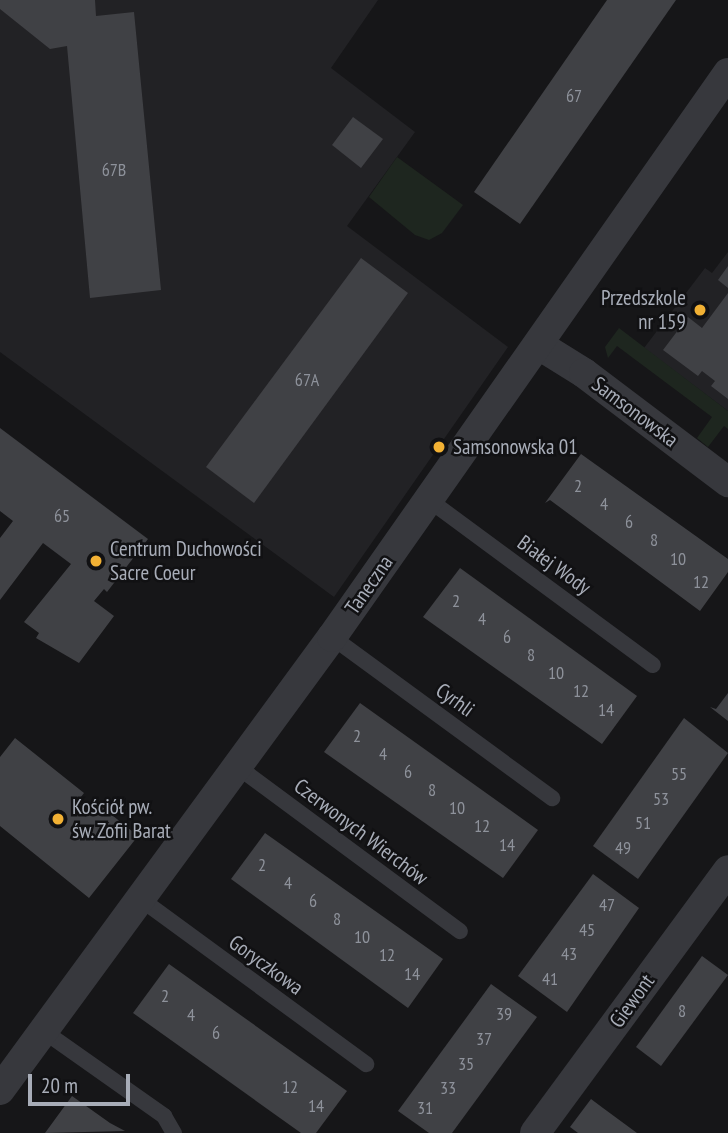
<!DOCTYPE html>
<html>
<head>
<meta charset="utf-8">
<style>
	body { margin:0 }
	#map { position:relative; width:728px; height:1133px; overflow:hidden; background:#161618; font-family:"PT Sans Narrow",sans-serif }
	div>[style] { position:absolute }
	.built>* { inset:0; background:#222225 }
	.green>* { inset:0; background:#1e261f }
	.building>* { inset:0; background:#404145 }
	.service>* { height:16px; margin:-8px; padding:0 8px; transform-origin:8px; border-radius:8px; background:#37383d }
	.minor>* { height:30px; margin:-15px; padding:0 15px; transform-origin:15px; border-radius:15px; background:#37383d }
	.dots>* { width:19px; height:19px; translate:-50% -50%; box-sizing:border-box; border:4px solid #111113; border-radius:50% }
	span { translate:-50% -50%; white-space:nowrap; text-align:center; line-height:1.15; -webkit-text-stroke:5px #111113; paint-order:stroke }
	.number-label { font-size:18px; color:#8e929b }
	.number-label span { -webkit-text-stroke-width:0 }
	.poi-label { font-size:21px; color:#a8adb8 }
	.right { translate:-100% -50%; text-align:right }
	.left { translate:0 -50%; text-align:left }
	.street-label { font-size:21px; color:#a8adb8 }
	.scale { position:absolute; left:28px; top:1074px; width:102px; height:32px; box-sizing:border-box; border:4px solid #a8adb8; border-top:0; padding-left:9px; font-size:21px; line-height:24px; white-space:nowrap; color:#a8adb8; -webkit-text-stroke:5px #111113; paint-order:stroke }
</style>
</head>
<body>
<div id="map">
	<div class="built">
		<div style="clip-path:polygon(0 0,378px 0,331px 68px,415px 132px,347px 226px,508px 347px,334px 597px,0 352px)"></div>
		<div style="clip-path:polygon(728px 252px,728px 411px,644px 348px,705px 268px,712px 273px)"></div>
	</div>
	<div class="green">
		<div style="clip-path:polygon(397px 157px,463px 205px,442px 233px,429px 240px,415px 235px,369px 197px)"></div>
		<div style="clip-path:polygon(619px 328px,728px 411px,728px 429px,724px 426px,708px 447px,697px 438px,712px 417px,617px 346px,608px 358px,605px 347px)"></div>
	</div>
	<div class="building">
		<div style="clip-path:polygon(0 0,95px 0,96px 16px,134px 12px,161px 290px,90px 298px,67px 46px,50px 49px,0 9px)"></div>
		<div style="clip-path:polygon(607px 0,676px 0,520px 224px,474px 192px)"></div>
		<div style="clip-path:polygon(353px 117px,383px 139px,361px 168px,332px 145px)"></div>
		<div style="clip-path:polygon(361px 258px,408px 293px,254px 503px,206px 467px)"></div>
		<div style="clip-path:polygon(728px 266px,728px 288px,718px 280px)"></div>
		<div style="clip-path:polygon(728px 293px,728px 399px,711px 386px,715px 381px,702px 371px,698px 376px,663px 350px,688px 317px,702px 328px)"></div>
		<div style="clip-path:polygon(0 428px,148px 539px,107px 592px,104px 589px,94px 601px,114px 616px,79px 663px,36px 638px,39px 633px,24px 622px,71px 564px,43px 543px,0 600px,0 538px,13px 521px,0 511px)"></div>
		<div style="clip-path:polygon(581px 454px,728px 559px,728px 572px,700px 611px,550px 500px,545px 503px)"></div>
		<div style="clip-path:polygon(460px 568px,637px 696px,602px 744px,423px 617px)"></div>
		<div style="clip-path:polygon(728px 693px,728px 721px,710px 707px,716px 709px)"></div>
		<div style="clip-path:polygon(360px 703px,538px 830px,503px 878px,324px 752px)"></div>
		<div style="clip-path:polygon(684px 718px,728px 753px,638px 879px,593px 846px)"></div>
		<div style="clip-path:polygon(15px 738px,84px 793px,78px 801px,90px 811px,97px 803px,138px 836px,89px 898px,0 826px,0 757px)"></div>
		<div style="clip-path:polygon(265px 833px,443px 959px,408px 1008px,231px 879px)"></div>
		<div style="clip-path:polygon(593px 874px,639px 908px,567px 1012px,518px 976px)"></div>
		<div style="clip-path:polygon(702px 956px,728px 975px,661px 1066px,636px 1047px)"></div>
		<div style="clip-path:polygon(169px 964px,347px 1091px,316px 1133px,301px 1133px,133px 1013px)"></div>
		<div style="clip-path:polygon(491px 984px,537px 1017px,452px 1133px,429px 1133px,398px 1111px)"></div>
		<div style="clip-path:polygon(72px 1096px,110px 1123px,125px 1131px,45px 1133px)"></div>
		<div style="clip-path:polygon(591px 1099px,603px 1108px,637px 1133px,578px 1133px,570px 1127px)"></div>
	</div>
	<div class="service">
		<div style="left:429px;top:500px;width:278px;rotate:36.4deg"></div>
		<div style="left:332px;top:637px;width:273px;rotate:36.2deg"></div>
		<div style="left:238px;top:767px;width:276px;rotate:36.5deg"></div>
		<div style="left:142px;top:900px;width:278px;rotate:36.2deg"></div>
		<div style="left:45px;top:1032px;width:146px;rotate:35.2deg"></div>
		<div style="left:164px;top:1116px;width:20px;rotate:60deg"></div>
	</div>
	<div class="minor">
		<div style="left:539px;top:345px;width:53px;rotate:31.9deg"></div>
		<div style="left:584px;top:373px;width:181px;rotate:37.1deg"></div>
		<div style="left:0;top:1090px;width:562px;rotate:-53.76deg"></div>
		<div style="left:332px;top:637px;width:689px;rotate:-54.93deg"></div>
		<div style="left:535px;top:1133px;width:326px;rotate:-53.7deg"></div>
	</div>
	<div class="dots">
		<div style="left:700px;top:310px;background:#f2b134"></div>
		<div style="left:439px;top:447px;background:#f2b134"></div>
		<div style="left:96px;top:561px;background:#f2b134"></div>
		<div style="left:58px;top:819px;background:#f2b134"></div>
	</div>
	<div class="number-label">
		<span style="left:574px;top:96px">67</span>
		<span style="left:114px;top:170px">67B</span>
		<span style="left:307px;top:380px">67A</span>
		<span style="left:578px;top:486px">2</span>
		<span style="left:604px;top:504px">4</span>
		<span style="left:62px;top:516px">65</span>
		<span style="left:629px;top:522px">6</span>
		<span style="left:654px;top:540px">8</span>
		<span style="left:678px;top:559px">10</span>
		<span style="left:701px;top:582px">12</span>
		<span style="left:456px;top:601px">2</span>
		<span style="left:482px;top:619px">4</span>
		<span style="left:507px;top:637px">6</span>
		<span style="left:531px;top:655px">8</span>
		<span style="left:556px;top:673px">10</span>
		<span style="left:581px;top:691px">12</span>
		<span style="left:606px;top:710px">14</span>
		<span style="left:357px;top:736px">2</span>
		<span style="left:383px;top:754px">4</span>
		<span style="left:408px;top:772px">6</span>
		<span style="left:679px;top:774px">55</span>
		<span style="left:432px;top:790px">8</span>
		<span style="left:661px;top:799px">53</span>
		<span style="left:457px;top:808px">10</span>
		<span style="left:643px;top:823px">51</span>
		<span style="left:482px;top:826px">12</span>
		<span style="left:507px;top:845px">14</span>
		<span style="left:623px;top:848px">49</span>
		<span style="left:262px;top:865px">2</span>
		<span style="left:288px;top:883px">4</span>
		<span style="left:313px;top:901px">6</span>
		<span style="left:607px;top:905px">47</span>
		<span style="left:337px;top:919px">8</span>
		<span style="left:587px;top:930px">45</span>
		<span style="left:362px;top:937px">10</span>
		<span style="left:569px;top:954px">43</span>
		<span style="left:387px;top:955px">12</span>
		<span style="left:412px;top:974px">14</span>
		<span style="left:550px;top:979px">41</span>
		<span style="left:165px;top:996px">2</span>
		<span style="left:682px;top:1011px">8</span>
		<span style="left:504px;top:1014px">39</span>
		<span style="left:191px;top:1015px">4</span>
		<span style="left:216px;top:1033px">6</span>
		<span style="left:484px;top:1039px">37</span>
		<span style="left:466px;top:1064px">35</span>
		<span style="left:290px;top:1087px">12</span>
		<span style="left:448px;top:1088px">33</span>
		<span style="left:316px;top:1106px">14</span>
		<span style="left:425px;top:1108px">31</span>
	</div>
	<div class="poi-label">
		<span class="right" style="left:686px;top:310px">Przedszkole<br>nr 159</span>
		<span class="left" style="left:453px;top:447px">Samsonowska 01</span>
		<span class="left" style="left:110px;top:561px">Centrum Duchowości<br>Sacre Coeur</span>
		<span class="left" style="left:72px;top:819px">Kościół pw.<br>św. Zofii Barat</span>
	</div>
	<div class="street-label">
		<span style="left:635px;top:412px;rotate:37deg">Samsonowska</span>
		<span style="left:554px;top:565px;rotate:36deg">Białej Wody</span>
		<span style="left:369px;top:585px;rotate:-55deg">Taneczna</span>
		<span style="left:455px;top:700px;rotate:36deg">Cyrhli</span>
		<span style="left:361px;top:832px;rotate:37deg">Czerwonych Wierchów</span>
		<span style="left:266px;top:965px;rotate:36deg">Goryczkowa</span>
		<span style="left:632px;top:1001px;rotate:-54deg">Giewont</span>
	</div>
	<div class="scale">20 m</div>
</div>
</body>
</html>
